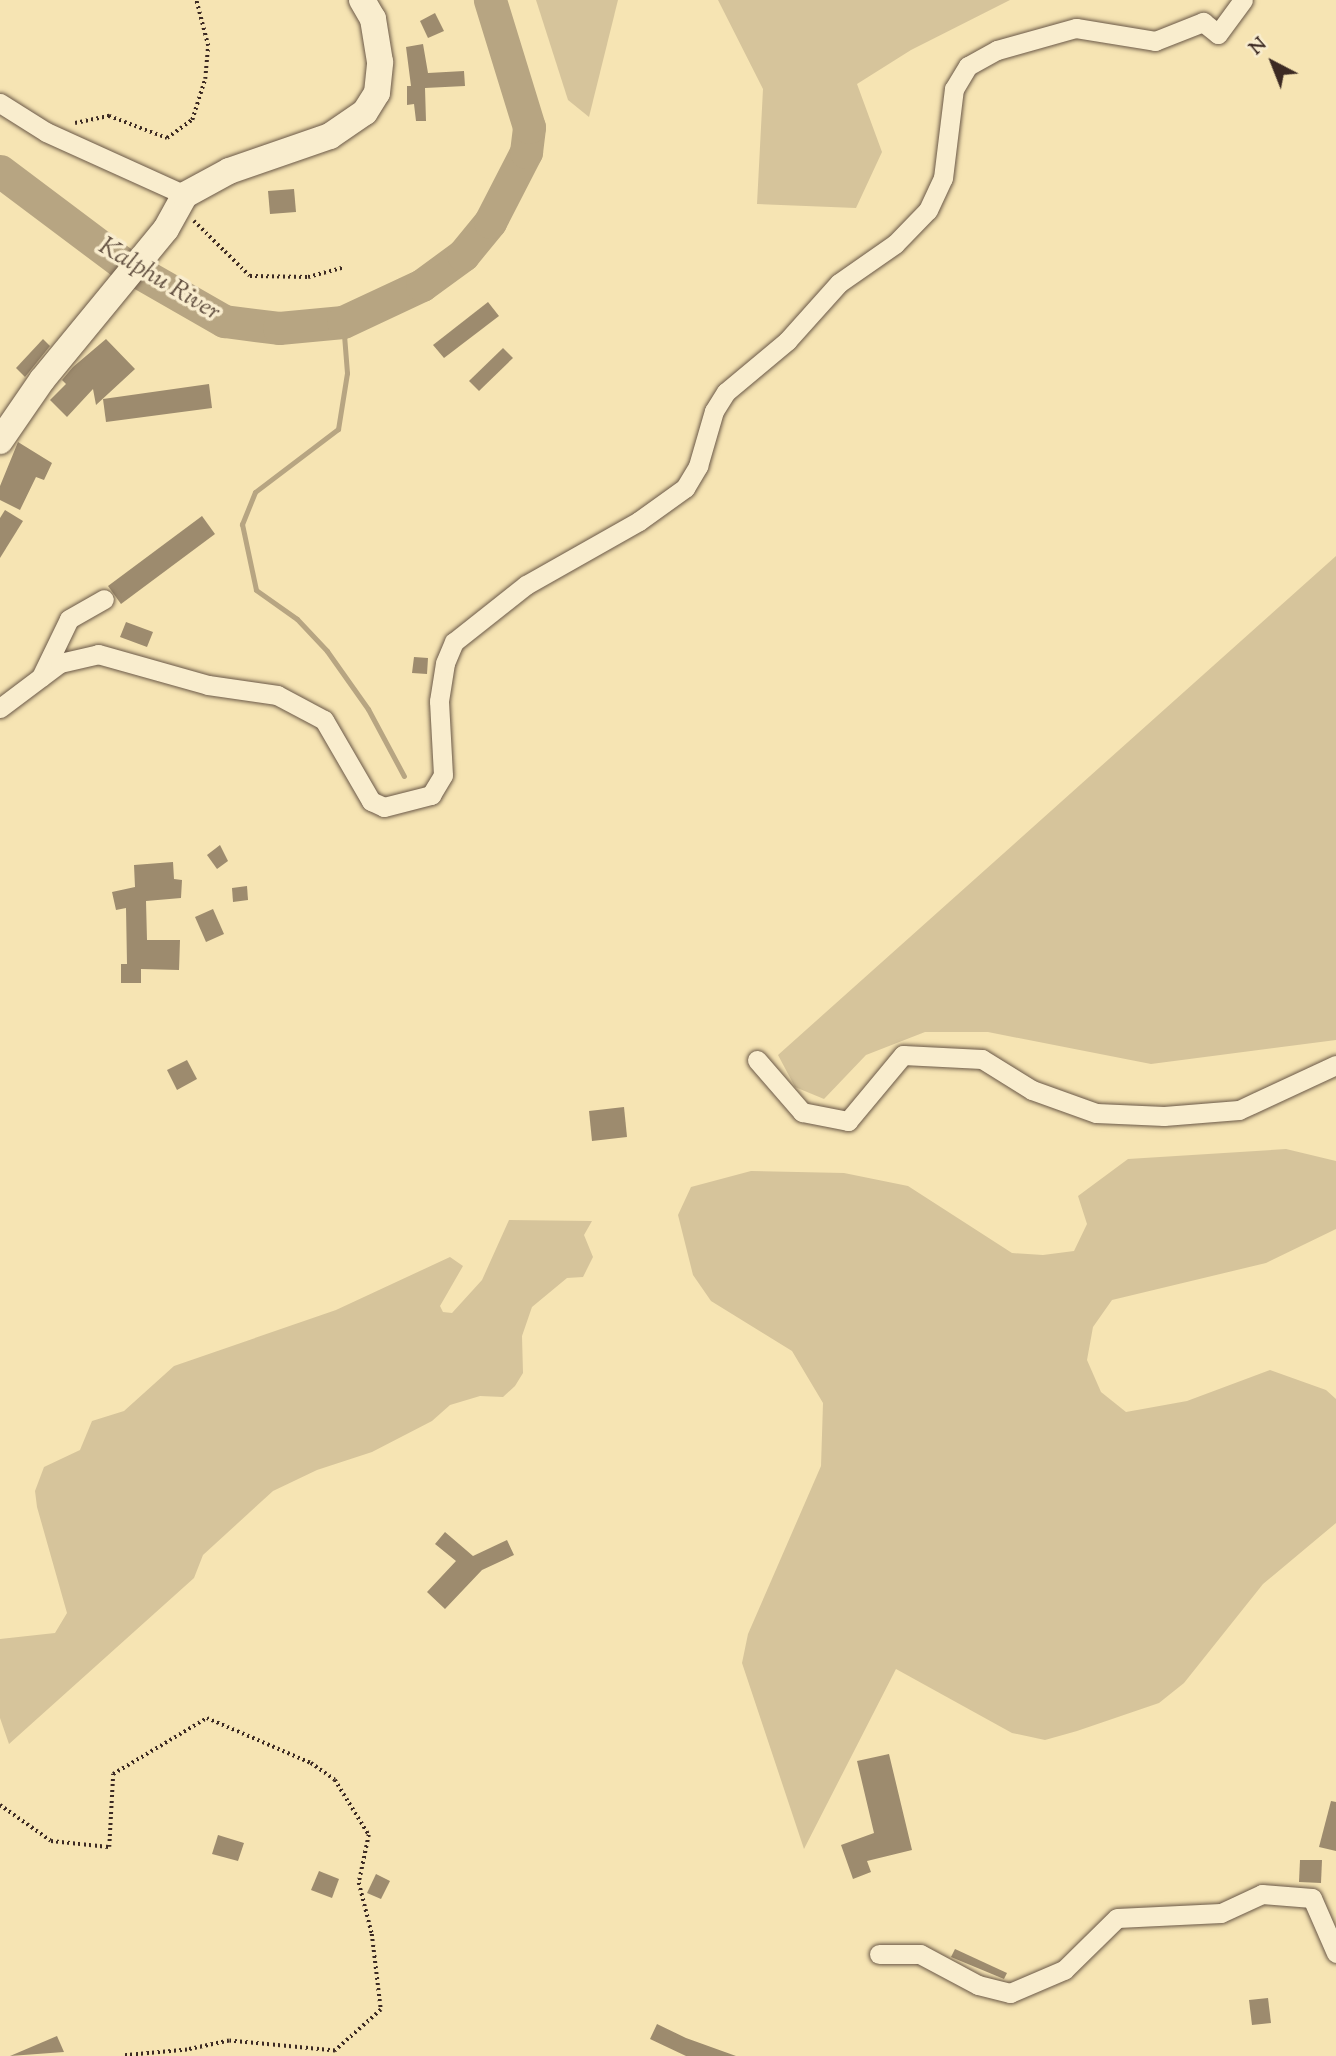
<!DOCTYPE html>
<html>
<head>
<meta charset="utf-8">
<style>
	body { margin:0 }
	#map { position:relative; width:1336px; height:2056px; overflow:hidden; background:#f6e4b3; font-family:"Sorts Mill Goudy",serif }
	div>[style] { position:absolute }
	.green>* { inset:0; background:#d6c49b }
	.stream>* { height:5px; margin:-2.5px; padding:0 2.5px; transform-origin:2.5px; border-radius:2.5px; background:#b7a582 }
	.river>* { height:33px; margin:-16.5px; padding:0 16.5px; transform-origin:16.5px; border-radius:16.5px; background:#b7a582 }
	.building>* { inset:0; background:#9d8b6e }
	.path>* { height:3.5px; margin-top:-1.75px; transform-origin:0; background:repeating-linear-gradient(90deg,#3c2a23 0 2px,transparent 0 5.5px) }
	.roads { filter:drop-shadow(0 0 2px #6a5847) drop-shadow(0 0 2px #6a5847) }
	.street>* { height:19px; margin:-9.5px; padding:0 9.5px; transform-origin:9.5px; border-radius:9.5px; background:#f9edce }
	.secondary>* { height:26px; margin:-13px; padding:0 13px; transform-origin:13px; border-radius:13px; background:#f9edce }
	span { translate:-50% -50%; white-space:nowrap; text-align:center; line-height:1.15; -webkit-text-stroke:7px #f9edce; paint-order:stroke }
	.water-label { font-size:26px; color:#614f40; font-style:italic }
	.north { position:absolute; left:1238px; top:28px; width:70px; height:70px; -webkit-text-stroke:5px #f9edce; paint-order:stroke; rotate:318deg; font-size:19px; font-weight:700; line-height:28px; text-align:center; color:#3c2a23 }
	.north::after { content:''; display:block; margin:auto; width:24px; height:32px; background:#3c2a23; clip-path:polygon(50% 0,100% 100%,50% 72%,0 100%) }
</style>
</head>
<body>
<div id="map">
	<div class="green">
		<div style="clip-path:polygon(536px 0,618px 0,589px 117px,568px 100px)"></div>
		<div style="clip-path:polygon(718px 0,1010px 0,911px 50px,857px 84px,882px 152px,856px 208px,757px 204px,763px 89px)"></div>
		<div style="clip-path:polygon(1336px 556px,1336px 1040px,1151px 1064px,988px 1032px,925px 1032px,866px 1055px,824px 1099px,795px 1087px,778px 1055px)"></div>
		<div style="clip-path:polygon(1286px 1149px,1336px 1161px,1336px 1229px,1266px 1263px,1112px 1300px,1093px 1327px,1087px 1360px,1101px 1392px,1126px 1412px,1187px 1401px,1270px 1370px,1326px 1390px,1336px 1399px,1336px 1523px,1263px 1584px,1184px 1683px,1159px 1703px,1077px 1731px,1045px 1740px,1012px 1733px,896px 1669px,804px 1849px,742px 1663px,748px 1634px,821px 1466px,823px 1403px,792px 1351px,711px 1301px,693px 1275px,678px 1215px,691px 1187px,751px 1171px,844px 1173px,908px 1186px,1012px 1253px,1043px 1255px,1074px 1251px,1087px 1224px,1078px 1196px,1128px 1159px)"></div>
		<div style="clip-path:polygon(509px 1220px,592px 1221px,584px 1235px,593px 1257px,583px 1277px,567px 1278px,532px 1307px,522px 1336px,523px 1373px,515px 1386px,503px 1397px,480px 1396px,450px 1405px,432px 1421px,372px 1452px,317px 1470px,273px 1491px,203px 1555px,194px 1578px,9px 1744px,0 1718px,0 1639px,55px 1633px,67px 1613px,37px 1507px,35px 1491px,44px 1467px,80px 1450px,92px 1421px,124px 1411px,174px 1366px,336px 1310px,450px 1257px,463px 1266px,440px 1306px,443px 1312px,452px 1313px,482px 1280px)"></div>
	</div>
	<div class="stream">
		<div style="left:343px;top:322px;width:51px;rotate:85.5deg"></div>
		<div style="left:347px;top:373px;width:57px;rotate:99.1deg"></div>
		<div style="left:338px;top:429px;width:104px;rotate:142.8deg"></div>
		<div style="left:255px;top:492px;width:35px;rotate:112deg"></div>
		<div style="left:242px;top:524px;width:67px;rotate:78deg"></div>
		<div style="left:256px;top:590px;width:50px;rotate:35.3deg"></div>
		<div style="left:297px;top:619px;width:44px;rotate:46.8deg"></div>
		<div style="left:327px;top:651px;width:71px;rotate:54.7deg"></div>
		<div style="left:368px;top:709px;width:76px;rotate:61.8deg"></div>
	</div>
	<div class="river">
		<div style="left:0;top:171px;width:151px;rotate:36.9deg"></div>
		<div style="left:121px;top:262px;width:119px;rotate:29.8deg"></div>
		<div style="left:224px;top:321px;width:55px;rotate:7.3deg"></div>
		<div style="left:279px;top:328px;width:64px;rotate:-5.4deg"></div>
		<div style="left:343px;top:322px;width:87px;rotate:-25.1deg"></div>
		<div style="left:422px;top:285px;width:51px;rotate:-36.2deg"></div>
		<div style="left:463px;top:255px;width:43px;rotate:-50.7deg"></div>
		<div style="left:490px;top:222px;width:79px;rotate:-62.8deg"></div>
		<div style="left:526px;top:152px;width:25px;rotate:-83deg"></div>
		<div style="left:529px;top:127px;width:133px;rotate:-107.1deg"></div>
	</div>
	<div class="building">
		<div style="clip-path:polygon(435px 13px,444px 31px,428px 38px,420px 21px)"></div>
		<div style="clip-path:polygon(423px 44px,428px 73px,464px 71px,465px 86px,425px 88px,426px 121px,416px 121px,414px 104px,407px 105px,407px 86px,411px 86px,406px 47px)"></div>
		<div style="clip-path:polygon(294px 189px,296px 212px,270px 214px,268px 191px)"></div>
		<div style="clip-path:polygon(488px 302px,499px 316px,444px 358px,433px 345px)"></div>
		<div style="clip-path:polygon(43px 339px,50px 346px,25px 377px,16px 368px)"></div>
		<div style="clip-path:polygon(106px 339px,135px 369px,96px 405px,93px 389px,67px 417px,50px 400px,66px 384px,62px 380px,73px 367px)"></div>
		<div style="clip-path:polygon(503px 348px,513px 358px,479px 391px,469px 381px)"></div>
		<div style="clip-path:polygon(209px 384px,212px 408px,106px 422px,103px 399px)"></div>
		<div style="clip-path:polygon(18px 442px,52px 463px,44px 480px,36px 477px,20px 510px,0 500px,0 486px)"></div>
		<div style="clip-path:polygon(5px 510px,23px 521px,0 558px,0 518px)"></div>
		<div style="clip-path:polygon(202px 516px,215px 534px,121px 604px,108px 586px)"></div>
		<div style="clip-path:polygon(126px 622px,153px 632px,147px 647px,120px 637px)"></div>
		<div style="clip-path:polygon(414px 657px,428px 658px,427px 674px,412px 673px)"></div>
		<div style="clip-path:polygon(220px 845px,228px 861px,217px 869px,207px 855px)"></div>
		<div style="clip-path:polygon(173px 862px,174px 879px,182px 880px,181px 898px,146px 901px,147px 940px,180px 940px,179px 970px,141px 969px,141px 983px,121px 983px,121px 964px,127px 964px,126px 908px,116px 910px,112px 892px,135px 887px,134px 865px)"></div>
		<div style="clip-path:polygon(247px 886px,248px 900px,233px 902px,232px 888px)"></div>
		<div style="clip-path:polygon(213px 909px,224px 934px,206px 942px,195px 917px)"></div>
		<div style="clip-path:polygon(187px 1060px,197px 1079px,177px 1090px,167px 1070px)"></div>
		<div style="clip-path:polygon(624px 1107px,627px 1137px,592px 1141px,589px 1111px)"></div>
		<div style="clip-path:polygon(445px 1532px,473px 1556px,507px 1540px,514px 1555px,482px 1570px,445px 1609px,427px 1592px,456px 1561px,435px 1544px)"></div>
		<div style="clip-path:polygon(889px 1754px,912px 1850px,867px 1861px,871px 1872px,853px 1879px,841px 1845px,874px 1833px,857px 1761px)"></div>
		<div style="clip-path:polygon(1331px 1801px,1336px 1802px,1336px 1851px,1319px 1847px)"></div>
		<div style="clip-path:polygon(218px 1835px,244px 1843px,238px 1861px,212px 1854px)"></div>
		<div style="clip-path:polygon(1300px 1860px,1322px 1860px,1321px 1883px,1299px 1882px)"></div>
		<div style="clip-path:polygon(319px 1871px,339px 1879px,332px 1898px,311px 1890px)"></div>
		<div style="clip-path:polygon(376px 1874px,390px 1881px,381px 1899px,367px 1893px)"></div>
		<div style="clip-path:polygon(955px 1949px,1007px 1973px,1004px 1979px,951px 1957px)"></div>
		<div style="clip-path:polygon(1268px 1998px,1271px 2023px,1252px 2025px,1249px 2000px)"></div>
		<div style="clip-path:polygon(657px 2024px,686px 2038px,736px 2056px,686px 2056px,650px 2039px)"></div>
		<div style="clip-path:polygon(57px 2036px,64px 2052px,10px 2056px)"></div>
	</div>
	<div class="path">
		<div style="left:75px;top:123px;width:35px;rotate:-12deg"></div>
		<div style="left:109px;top:116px;width:62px;rotate:20.8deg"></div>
		<div style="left:167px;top:138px;width:31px;rotate:-36deg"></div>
		<div style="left:192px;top:120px;width:43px;rotate:-72.4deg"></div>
		<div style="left:205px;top:79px;width:33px;rotate:-85deg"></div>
		<div style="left:208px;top:46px;width:48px;rotate:-104.6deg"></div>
		<div style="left:194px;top:221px;width:78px;rotate:44.5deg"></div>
		<div style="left:250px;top:276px;width:58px;rotate:1deg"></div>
		<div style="left:308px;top:277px;width:38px;rotate:-15deg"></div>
		<div style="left:0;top:1805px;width:62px;rotate:35.2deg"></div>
		<div style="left:51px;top:1841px;width:58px;rotate:5.9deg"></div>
		<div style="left:109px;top:1847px;width:73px;rotate:-86.9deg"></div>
		<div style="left:113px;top:1774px;width:109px;rotate:-30.8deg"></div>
		<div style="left:207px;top:1718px;width:113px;rotate:23.4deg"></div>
		<div style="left:311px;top:1763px;width:29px;rotate:35deg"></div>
		<div style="left:335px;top:1780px;width:65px;rotate:58.3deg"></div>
		<div style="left:369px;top:1835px;width:49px;rotate:101.8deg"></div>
		<div style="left:359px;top:1883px;width:53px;rotate:75.7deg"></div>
		<div style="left:372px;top:1934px;width:77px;rotate:83.2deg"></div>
		<div style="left:381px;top:2010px;width:62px;rotate:138.3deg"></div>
		<div style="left:335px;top:2051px;width:106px;rotate:-174.6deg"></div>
		<div style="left:229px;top:2041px;width:43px;rotate:167.9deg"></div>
		<div style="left:187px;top:2050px;width:66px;rotate:174.8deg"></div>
	</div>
	<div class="roads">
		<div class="street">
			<div style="left:0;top:103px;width:54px;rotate:32.2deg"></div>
			<div style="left:46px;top:132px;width:153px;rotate:24.4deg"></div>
			<div style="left:41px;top:677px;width:64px;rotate:-64.2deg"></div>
			<div style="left:69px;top:619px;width:40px;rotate:-29.7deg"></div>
			<div style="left:0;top:708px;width:75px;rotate:-36.9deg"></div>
			<div style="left:60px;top:663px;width:39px;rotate:-13deg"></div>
			<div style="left:98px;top:654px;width:114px;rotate:15.7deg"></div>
			<div style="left:208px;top:685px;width:70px;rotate:8.2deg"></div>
			<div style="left:277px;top:695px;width:53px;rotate:28deg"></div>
			<div style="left:324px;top:720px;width:94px;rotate:59.9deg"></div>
			<div style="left:371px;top:801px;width:14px;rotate:25deg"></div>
			<div style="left:384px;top:807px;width:49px;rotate:-14.3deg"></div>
			<div style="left:431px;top:795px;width:23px;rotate:-59deg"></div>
			<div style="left:443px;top:775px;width:74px;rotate:-93.1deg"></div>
			<div style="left:439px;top:701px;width:38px;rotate:-81deg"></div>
			<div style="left:445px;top:663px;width:23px;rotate:-67deg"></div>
			<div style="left:454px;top:642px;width:92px;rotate:-38.4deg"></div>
			<div style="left:526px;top:585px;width:130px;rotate:-29.5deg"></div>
			<div style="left:639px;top:521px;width:57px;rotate:-35.7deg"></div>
			<div style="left:685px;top:488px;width:26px;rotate:-59deg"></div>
			<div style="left:698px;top:466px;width:57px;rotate:-73.8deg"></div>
			<div style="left:714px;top:411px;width:22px;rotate:-58deg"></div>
			<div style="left:726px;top:392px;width:80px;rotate:-39.9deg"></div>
			<div style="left:787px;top:341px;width:78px;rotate:-48.1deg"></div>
			<div style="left:839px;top:283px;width:68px;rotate:-34.9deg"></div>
			<div style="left:895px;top:244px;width:47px;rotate:-45.9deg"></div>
			<div style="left:928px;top:210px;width:35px;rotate:-65deg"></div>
			<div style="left:943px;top:178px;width:90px;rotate:-83deg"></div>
			<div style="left:954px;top:89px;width:27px;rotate:-59deg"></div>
			<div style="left:968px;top:66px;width:33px;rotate:-29deg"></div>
			<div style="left:997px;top:50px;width:82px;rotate:-15.6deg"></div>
			<div style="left:1076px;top:28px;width:80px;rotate:9.3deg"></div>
			<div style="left:1155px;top:41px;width:52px;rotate:-21.6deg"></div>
			<div style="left:1203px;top:22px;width:19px;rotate:39deg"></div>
			<div style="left:1218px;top:34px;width:42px;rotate:-53.7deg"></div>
			<div style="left:757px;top:1060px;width:69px;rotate:49.1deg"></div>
			<div style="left:802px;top:1112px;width:47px;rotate:11.1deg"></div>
			<div style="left:848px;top:1121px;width:86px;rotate:-50.2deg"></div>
			<div style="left:903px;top:1055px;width:79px;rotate:2.9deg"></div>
			<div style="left:982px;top:1059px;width:59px;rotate:31.8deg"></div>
			<div style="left:1032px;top:1090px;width:68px;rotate:19.8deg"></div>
			<div style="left:1096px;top:1113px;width:68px;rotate:2.5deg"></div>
			<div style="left:1164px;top:1116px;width:75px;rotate:-4.6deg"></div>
			<div style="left:1239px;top:1110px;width:107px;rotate:-24.9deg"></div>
			<div style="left:879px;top:1954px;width:41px"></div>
			<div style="left:920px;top:1954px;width:66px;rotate:28.1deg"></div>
			<div style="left:978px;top:1985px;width:33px;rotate:14deg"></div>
			<div style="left:1010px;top:1993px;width:59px;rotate:-23.1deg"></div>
			<div style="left:1064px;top:1970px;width:74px;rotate:-44.5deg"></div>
			<div style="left:1117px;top:1918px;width:104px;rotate:-2.8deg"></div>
			<div style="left:1221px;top:1913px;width:45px;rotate:-24.9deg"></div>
			<div style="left:1262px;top:1894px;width:50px;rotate:4.6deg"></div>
			<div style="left:1312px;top:1898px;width:60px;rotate:66.4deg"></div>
		</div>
		<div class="secondary">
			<div style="left:0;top:441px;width:74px;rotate:-55.5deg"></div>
			<div style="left:42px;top:380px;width:195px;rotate:-50.6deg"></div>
			<div style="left:166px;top:229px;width:39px;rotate:-61deg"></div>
			<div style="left:185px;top:195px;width:50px;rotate:-28.6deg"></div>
			<div style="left:229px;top:171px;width:107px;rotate:-19.1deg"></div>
			<div style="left:330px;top:136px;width:42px;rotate:-34.4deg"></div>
			<div style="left:365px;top:112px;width:22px;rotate:-58deg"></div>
			<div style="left:377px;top:93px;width:31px;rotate:-84deg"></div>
			<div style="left:380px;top:62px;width:44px;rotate:-99.2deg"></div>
			<div style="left:373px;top:19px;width:22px;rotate:-120deg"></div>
		</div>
	</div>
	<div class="water-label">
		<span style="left:159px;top:280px;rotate:31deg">Kalphu River</span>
	</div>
	<div class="north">N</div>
</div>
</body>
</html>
